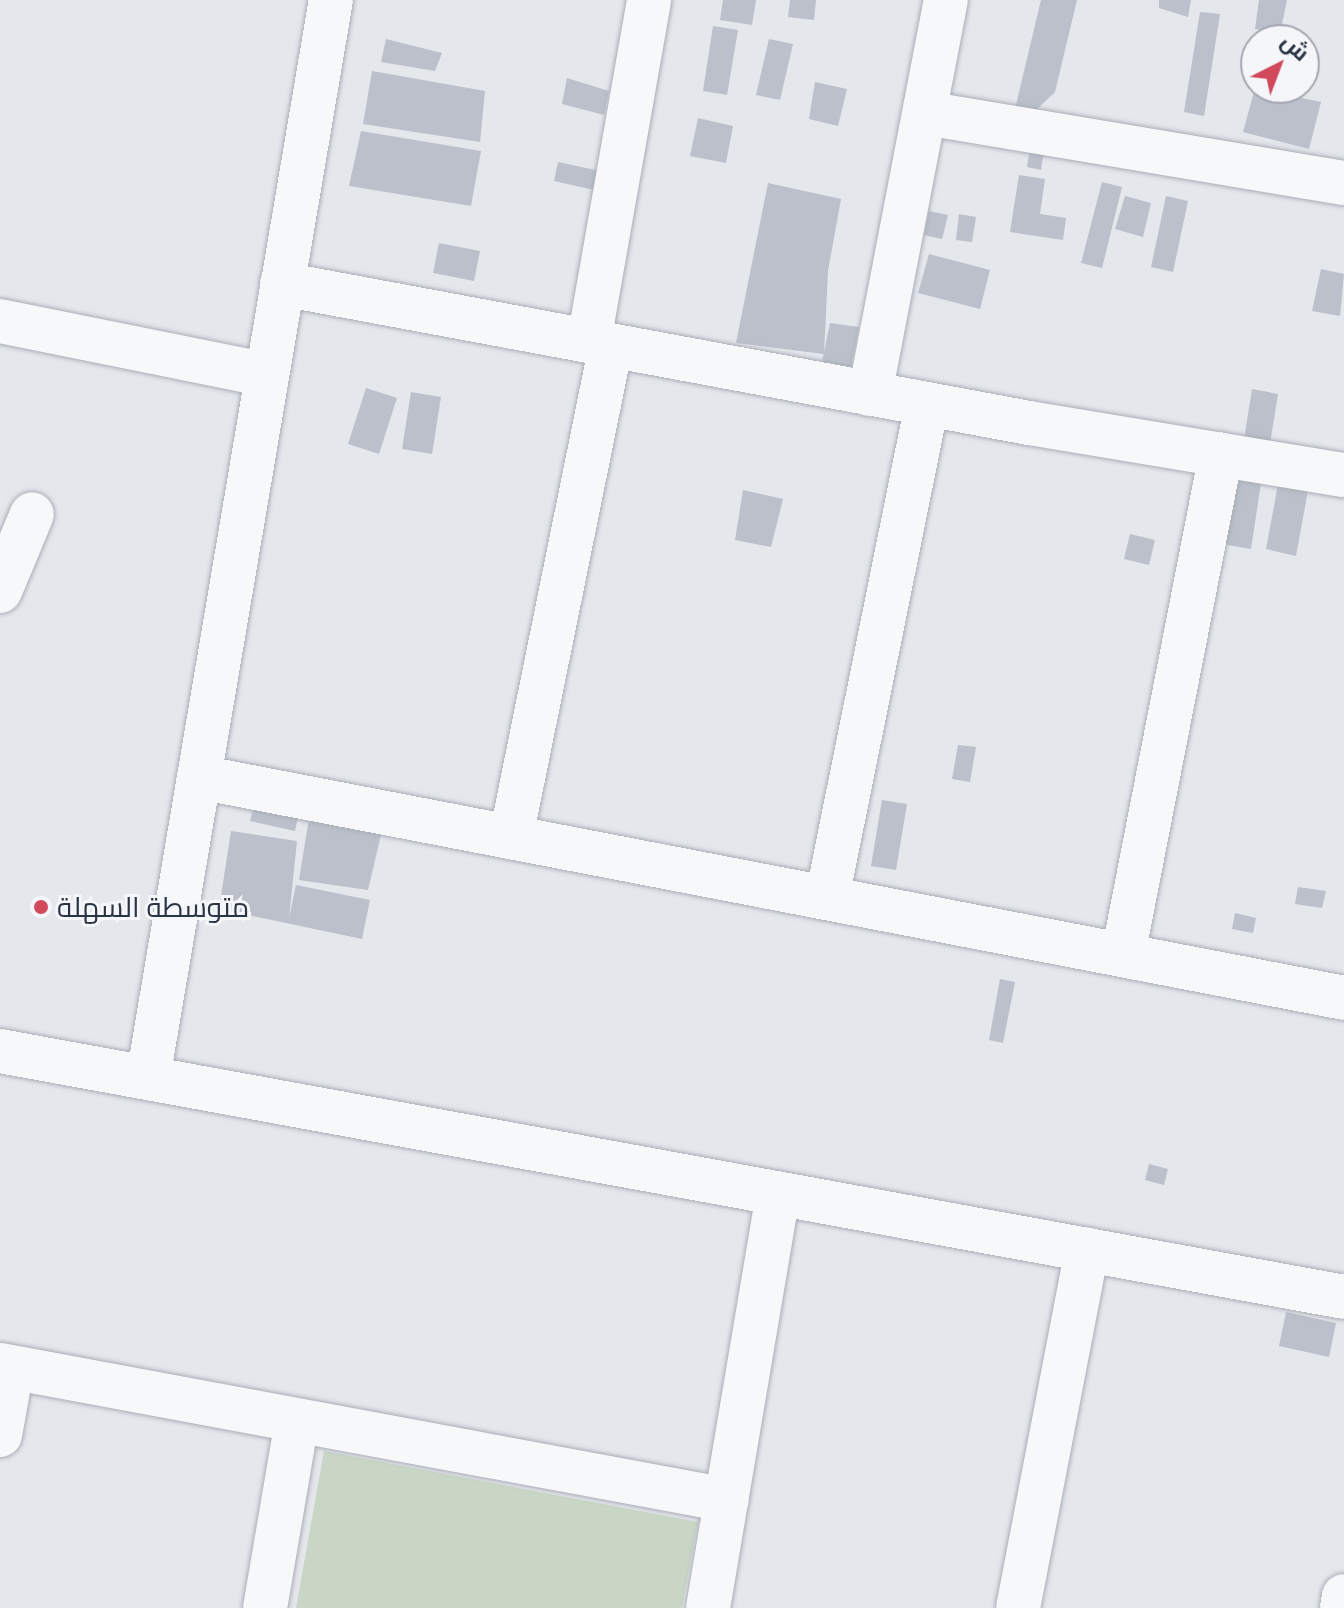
<!DOCTYPE html>
<html>
<head>
<meta charset="utf-8">
<style>
	body { margin:0 }
	#map { position:relative; width:1344px; height:1608px; overflow:hidden; background:#e4e7ec; font-family:Figtree,Cairo,sans-serif }
	div>[style] { position:absolute }
	.green>* { inset:0; background:#c9d6c5 }
	.building>* { inset:0; background:#bbc0ca }
	.roads { filter:drop-shadow(0 0 2px #a9aeb7) drop-shadow(0 0 2px #a9aeb7) }
	.minor>* { height:44px; margin:-22px; padding:0 22px; transform-origin:22px; border-radius:22px; background:#f7f8fa }
	.dots>* { width:22px; height:22px; translate:-50% -50%; box-sizing:border-box; border:4px solid #f4f6f9; border-radius:50% }
	span { translate:-50% -50%; white-space:nowrap; text-align:center; line-height:1.15; -webkit-text-stroke:6px #f4f6f9; paint-order:stroke }
	.poi-label { font-size:28px; color:#2b3445 }
	.left { translate:0 -50%; text-align:left }
	.north { position:absolute; left:1240px; top:24px; width:80px; height:80px; box-sizing:border-box; background:#f4f6f9; border:2px solid #a4a8b1; border-radius:50%; rotate:42deg; font-size:22px; font-weight:700; line-height:32px; text-align:center; color:#2b3445 }
	.north::after { content:''; display:block; margin:auto; width:28px; height:36px; background:#d1495b; clip-path:polygon(50% 0,100% 100%,50% 72%,0 100%) }
</style>
</head>
<body>
<div id="map">
	<div class="green">
		<div style="clip-path:polygon(324px 1451px,698px 1522px,682px 1608px,296px 1608px)"></div>
	</div>
	<div class="building">
		<div style="clip-path:polygon(723px 0,756px 0,752px 25px,720px 20px)"></div>
		<div style="clip-path:polygon(790px 0,816px 0,814px 20px,788px 17px)"></div>
		<div style="clip-path:polygon(1041px 0,1077px 0,1055px 92px,1034px 112px,1015px 109px)"></div>
		<div style="clip-path:polygon(1159px 0,1191px 0,1188px 17px,1159px 8px)"></div>
		<div style="clip-path:polygon(1259px 0,1287px 0,1280px 34px,1255px 29px)"></div>
		<div style="clip-path:polygon(1200px 12px,1220px 14px,1204px 116px,1184px 112px)"></div>
		<div style="clip-path:polygon(713px 26px,738px 30px,727px 95px,703px 91px)"></div>
		<div style="clip-path:polygon(386px 39px,442px 53px,435px 71px,381px 62px)"></div>
		<div style="clip-path:polygon(769px 39px,793px 44px,780px 100px,756px 95px)"></div>
		<div style="clip-path:polygon(372px 71px,485px 91px,480px 142px,363px 124px)"></div>
		<div style="clip-path:polygon(567px 78px,609px 91px,604px 115px,562px 104px)"></div>
		<div style="clip-path:polygon(815px 82px,847px 89px,838px 126px,809px 119px)"></div>
		<div style="clip-path:polygon(1255px 88px,1321px 102px,1309px 149px,1243px 132px)"></div>
		<div style="clip-path:polygon(698px 118px,733px 126px,726px 163px,690px 156px)"></div>
		<div style="clip-path:polygon(361px 131px,481px 151px,471px 206px,349px 186px)"></div>
		<div style="clip-path:polygon(1030px 147px,1044px 150px,1041px 170px,1027px 167px)"></div>
		<div style="clip-path:polygon(558px 162px,600px 171px,594px 190px,554px 181px)"></div>
		<div style="clip-path:polygon(1019px 175px,1045px 179px,1040px 214px,1066px 218px,1063px 240px,1010px 232px)"></div>
		<div style="clip-path:polygon(1102px 182px,1122px 187px,1102px 268px,1081px 263px)"></div>
		<div style="clip-path:polygon(768px 183px,841px 199px,828px 271px,824px 354px,736px 343px)"></div>
		<div style="clip-path:polygon(1125px 196px,1151px 203px,1143px 237px,1115px 229px)"></div>
		<div style="clip-path:polygon(1166px 196px,1188px 201px,1173px 272px,1151px 267px)"></div>
		<div style="clip-path:polygon(929px 211px,948px 215px,942px 239px,924px 235px)"></div>
		<div style="clip-path:polygon(959px 214px,976px 217px,972px 242px,956px 240px)"></div>
		<div style="clip-path:polygon(439px 243px,480px 251px,474px 281px,433px 273px)"></div>
		<div style="clip-path:polygon(929px 254px,990px 270px,980px 309px,918px 293px)"></div>
		<div style="clip-path:polygon(1321px 269px,1344px 274px,1340px 316px,1312px 311px)"></div>
		<div style="clip-path:polygon(830px 323px,859px 327px,851px 367px,822px 362px)"></div>
		<div style="clip-path:polygon(366px 388px,397px 398px,379px 454px,348px 444px)"></div>
		<div style="clip-path:polygon(1252px 389px,1278px 394px,1270px 444px,1244px 439px)"></div>
		<div style="clip-path:polygon(411px 392px,441px 397px,432px 454px,402px 449px)"></div>
		<div style="clip-path:polygon(1227px 477px,1261px 483px,1251px 549px,1216px 543px)"></div>
		<div style="clip-path:polygon(1279px 479px,1309px 485px,1296px 556px,1266px 549px)"></div>
		<div style="clip-path:polygon(743px 490px,783px 499px,771px 547px,735px 540px)"></div>
		<div style="clip-path:polygon(1130px 534px,1155px 540px,1149px 565px,1124px 559px)"></div>
		<div style="clip-path:polygon(958px 745px,976px 747px,970px 782px,952px 779px)"></div>
		<div style="clip-path:polygon(256px 797px,300px 807px,295px 831px,250px 821px)"></div>
		<div style="clip-path:polygon(882px 800px,907px 804px,896px 870px,871px 866px)"></div>
		<div style="clip-path:polygon(310px 812px,384px 822px,368px 890px,299px 880px)"></div>
		<div style="clip-path:polygon(231px 831px,297px 841px,289px 918px,296px 885px,370px 900px,362px 939px,219px 909px)"></div>
		<div style="clip-path:polygon(1298px 887px,1326px 891px,1322px 908px,1295px 904px)"></div>
		<div style="clip-path:polygon(1235px 913px,1256px 918px,1253px 933px,1232px 929px)"></div>
		<div style="clip-path:polygon(1000px 979px,1015px 982px,1003px 1043px,989px 1040px)"></div>
		<div style="clip-path:polygon(1149px 1164px,1168px 1169px,1164px 1185px,1145px 1180px)"></div>
		<div style="clip-path:polygon(1286px 1312px,1336px 1323px,1329px 1357px,1279px 1346px)"></div>
	</div>
	<div class="roads">
		<div class="minor">
			<div style="left:925px;top:113px;width:425px;rotate:9.5deg"></div>
			<div style="left:282px;top:284px;width:760px;rotate:10.54deg"></div>
			<div style="left:1029px;top:423px;width:319px;rotate:9.4deg"></div>
			<div style="left:0;top:321px;width:272px;rotate:11.4deg"></div>
			<div style="left:589px;top:341px;width:346px;rotate:-80deg"></div>
			<div style="left:870px;top:394px;width:401px;rotate:-79.1deg"></div>
			<div style="left:0;top:591px;width:83px;rotate:-67.4deg"></div>
			<div style="left:199px;top:777px;width:1166px;rotate:10.92deg"></div>
			<div style="left:511px;top:837px;width:502px;rotate:-78.51deg"></div>
			<div style="left:827px;top:898px;width:504px;rotate:-78.56deg"></div>
			<div style="left:1123px;top:955px;width:510px;rotate:-78.93deg"></div>
			<div style="left:0;top:1051px;width:1366px;rotate:10.37deg"></div>
			<div style="left:148px;top:1078px;width:1093px;rotate:-80.37deg"></div>
			<div style="left:0;top:1365px;width:739px;rotate:10.52deg"></div>
			<div style="left:0;top:1435px;width:68px;rotate:-79.8deg"></div>
			<div style="left:265px;top:1608px;width:190px;rotate:-80.3deg"></div>
			<div style="left:708px;top:1608px;width:420px;rotate:-80.4deg"></div>
			<div style="left:1018px;top:1608px;width:365px;rotate:-79.1deg"></div>
			<div style="left:1342px;top:1608px;width:12px;rotate:-81deg"></div>
		</div>
	</div>
	<div class="dots">
		<div style="left:41px;top:907px;background:#d1495b"></div>
	</div>
	<div class="poi-label">
		<span class="left" style="left:57px;top:907px">متوسطة السهلة</span>
	</div>
	<div class="north">ش</div>
</div>
</body>
</html>
